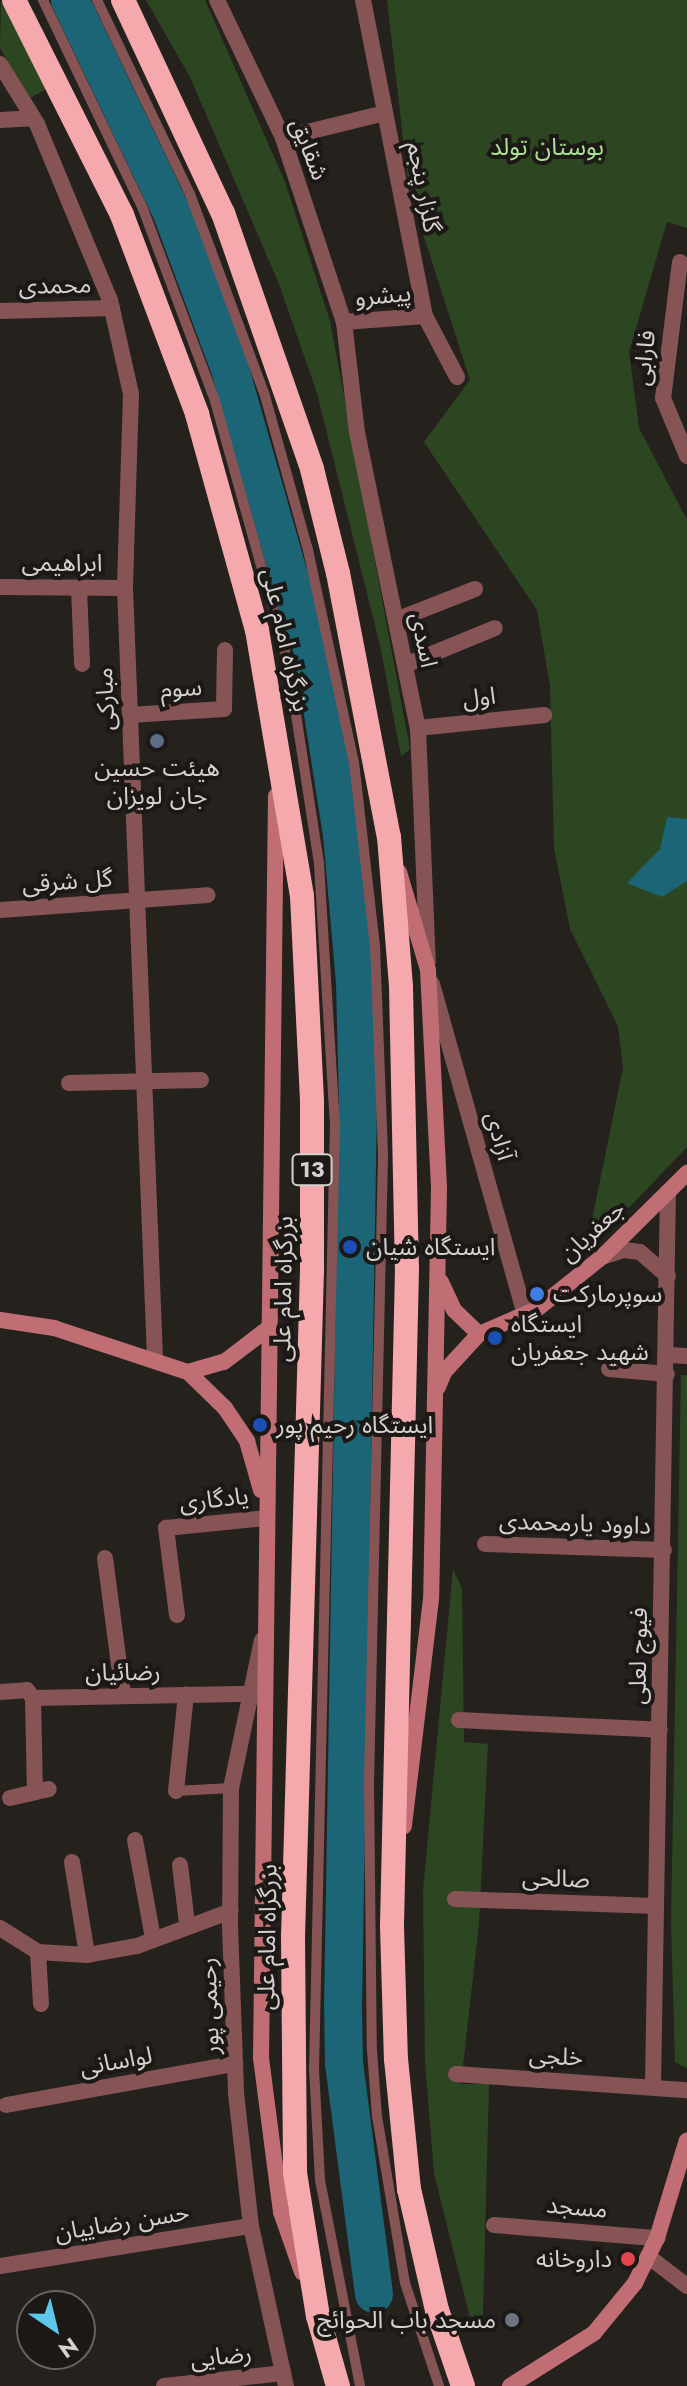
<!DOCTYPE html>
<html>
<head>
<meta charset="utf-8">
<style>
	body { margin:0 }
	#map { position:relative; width:687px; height:2386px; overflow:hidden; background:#25221e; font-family:Jost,"Noto Sans Arabic",sans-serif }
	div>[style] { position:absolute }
	.green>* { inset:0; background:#2d4622 }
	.water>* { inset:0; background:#1b6576 }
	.river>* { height:38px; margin:-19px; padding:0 19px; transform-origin:19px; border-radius:19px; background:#1b6576 }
	.lane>* { height:10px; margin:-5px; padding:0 5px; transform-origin:5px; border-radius:5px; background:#875456 }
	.street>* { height:16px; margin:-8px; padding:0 8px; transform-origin:8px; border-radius:8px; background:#875456 }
	.secondary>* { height:16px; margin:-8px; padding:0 8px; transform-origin:8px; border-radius:8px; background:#c06e73 }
	.highway>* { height:24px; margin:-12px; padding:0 12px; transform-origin:12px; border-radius:12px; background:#f6a9ac }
	.dots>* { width:22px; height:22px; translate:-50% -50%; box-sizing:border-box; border:4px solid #1b1815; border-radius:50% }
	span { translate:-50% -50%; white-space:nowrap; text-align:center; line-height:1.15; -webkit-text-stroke:8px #1b1815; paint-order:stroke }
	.shield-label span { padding:2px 6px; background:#1b1815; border:2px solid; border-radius:6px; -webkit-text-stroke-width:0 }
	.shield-label { font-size:22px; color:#d4d2cf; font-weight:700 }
	.park-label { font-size:24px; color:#abe392 }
	.street-label { font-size:24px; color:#d4d2cf }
	.poi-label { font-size:24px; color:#d4d2cf }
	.left { translate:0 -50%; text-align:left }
	.right { translate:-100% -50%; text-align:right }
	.north { position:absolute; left:16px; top:2290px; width:80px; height:80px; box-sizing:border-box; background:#1b1815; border:2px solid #65625f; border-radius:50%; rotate:145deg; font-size:22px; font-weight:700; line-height:32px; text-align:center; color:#d4d2cf }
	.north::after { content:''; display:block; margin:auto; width:28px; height:36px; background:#5cc7e8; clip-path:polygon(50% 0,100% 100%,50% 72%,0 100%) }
</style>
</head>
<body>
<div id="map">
	<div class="green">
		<div style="clip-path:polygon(1px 0,48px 88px,30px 98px,0 48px)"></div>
		<div style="clip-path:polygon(146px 0,205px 0,285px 182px,330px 321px,410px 749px,401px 756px,380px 645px,317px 393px,279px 284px,190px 77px)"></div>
		<div style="clip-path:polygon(387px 0,687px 0,687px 228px,667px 222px,629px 352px,639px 428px,687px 520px,687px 1147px,585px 1254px,623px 1068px,618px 1026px,570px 929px,554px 848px,550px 686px,537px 610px,424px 442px,470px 380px,409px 190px)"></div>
		<div style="clip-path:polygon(681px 1375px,687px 1375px,687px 2068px,675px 2062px,671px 1923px)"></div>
		<div style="clip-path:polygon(453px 1569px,462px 1589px,464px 1742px,488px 1744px,479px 1923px,461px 2084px,489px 2084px,483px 2315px,470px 2318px,434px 2173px,425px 2062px,423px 1890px)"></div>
	</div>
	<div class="water">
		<div style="clip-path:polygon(667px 817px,687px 819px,687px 881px,662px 897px,627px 883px,660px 849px)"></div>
	</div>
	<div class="river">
		<div style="left:70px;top:0;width:236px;rotate:64.4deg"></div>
		<div style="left:172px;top:213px;width:166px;rotate:69.6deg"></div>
		<div style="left:230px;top:369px;width:248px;rotate:74.1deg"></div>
		<div style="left:298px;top:607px;width:103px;rotate:76.5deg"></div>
		<div style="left:322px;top:707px;width:129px;rotate:81.1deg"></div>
		<div style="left:342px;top:834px;width:150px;rotate:85deg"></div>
		<div style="left:355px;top:983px;width:121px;rotate:88.6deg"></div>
		<div style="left:358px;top:1104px;width:901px;rotate:90.95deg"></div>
		<div style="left:343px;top:2005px;width:58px;rotate:89deg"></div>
		<div style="left:344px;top:2063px;width:233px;rotate:82.6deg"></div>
	</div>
	<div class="lane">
		<div style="left:43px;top:0;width:232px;rotate:64.4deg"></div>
		<div style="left:143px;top:209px;width:205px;rotate:69.4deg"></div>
		<div style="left:215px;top:401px;width:272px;rotate:74.4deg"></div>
		<div style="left:288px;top:663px;width:203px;rotate:81.2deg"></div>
		<div style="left:319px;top:864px;width:259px;rotate:86.5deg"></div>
		<div style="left:335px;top:1123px;width:946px;rotate:91.27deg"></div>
		<div style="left:314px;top:2069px;width:111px;rotate:86.9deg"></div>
		<div style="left:320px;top:2180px;width:210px;rotate:79deg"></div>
		<div style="left:97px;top:0;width:215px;rotate:64.4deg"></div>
		<div style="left:190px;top:194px;width:215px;rotate:69.6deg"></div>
		<div style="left:265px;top:396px;width:160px;rotate:74.4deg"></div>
		<div style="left:308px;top:550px;width:217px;rotate:77.8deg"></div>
		<div style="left:354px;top:762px;width:184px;rotate:83.5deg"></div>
		<div style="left:375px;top:945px;width:211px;rotate:87.8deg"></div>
		<div style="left:383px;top:1156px;width:626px;rotate:91.28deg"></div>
		<div style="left:369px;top:1782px;width:268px;rotate:89.4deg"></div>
		<div style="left:372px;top:2050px;width:66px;rotate:85.7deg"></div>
		<div style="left:377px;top:2116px;width:169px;rotate:80.5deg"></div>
		<div style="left:405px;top:2283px;width:108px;rotate:71.7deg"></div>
		<div style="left:176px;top:1791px;width:55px;rotate:-3.1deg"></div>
	</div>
	<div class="street">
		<div style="left:217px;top:0;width:153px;rotate:64.4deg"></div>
		<div style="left:283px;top:138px;width:194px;rotate:71.7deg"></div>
		<div style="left:344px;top:322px;width:111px;rotate:83.3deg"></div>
		<div style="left:357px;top:432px;width:302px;rotate:78.4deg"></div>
		<div style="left:418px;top:728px;width:234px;rotate:87.6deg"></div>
		<div style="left:363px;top:0;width:322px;rotate:78.9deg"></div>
		<div style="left:425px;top:316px;width:69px;rotate:62.3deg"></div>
		<div style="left:0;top:64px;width:70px;rotate:58.3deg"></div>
		<div style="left:37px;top:124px;width:191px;rotate:67.5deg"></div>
		<div style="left:110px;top:300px;width:96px;rotate:77.4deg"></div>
		<div style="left:131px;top:394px;width:194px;rotate:91.8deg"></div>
		<div style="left:125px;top:588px;width:772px;rotate:87.77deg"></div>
		<div style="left:0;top:120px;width:33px;rotate:-3deg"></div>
		<div style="left:283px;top:138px;width:105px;rotate:-13.8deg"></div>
		<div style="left:680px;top:262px;width:137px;rotate:97.1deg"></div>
		<div style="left:663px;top:398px;width:63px;rotate:67.5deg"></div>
		<div style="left:0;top:311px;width:112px;rotate:-1.5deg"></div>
		<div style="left:344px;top:322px;width:81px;rotate:-4.2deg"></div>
		<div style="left:0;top:587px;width:125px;rotate:0.5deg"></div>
		<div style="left:79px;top:588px;width:76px;rotate:87.7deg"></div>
		<div style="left:396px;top:620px;width:85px;rotate:-21.4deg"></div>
		<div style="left:405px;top:665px;width:97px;rotate:-22.3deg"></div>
		<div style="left:130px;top:715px;width:94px;rotate:-3.7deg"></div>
		<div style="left:224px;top:709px;width:59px;rotate:-89deg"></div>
		<div style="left:418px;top:728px;width:127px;rotate:-5.9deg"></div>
		<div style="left:0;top:910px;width:208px;rotate:-4.1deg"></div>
		<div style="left:432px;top:984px;width:343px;rotate:74.3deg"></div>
		<div style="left:69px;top:1083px;width:132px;rotate:-1.3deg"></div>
		<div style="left:602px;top:1257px;width:23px;rotate:-18deg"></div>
		<div style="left:624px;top:1250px;width:16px;rotate:7deg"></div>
		<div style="left:640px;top:1252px;width:37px;rotate:41deg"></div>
		<div style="left:668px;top:1355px;width:19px;rotate:3deg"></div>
		<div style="left:609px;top:1369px;width:58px;rotate:4.9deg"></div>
		<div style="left:485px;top:1544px;width:179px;rotate:1.9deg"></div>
		<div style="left:105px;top:1558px;width:138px;rotate:82.5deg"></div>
		<div style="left:177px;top:1615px;width:88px;rotate:-97.2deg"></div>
		<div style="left:166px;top:1528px;width:101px;rotate:-5.7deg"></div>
		<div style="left:262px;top:1640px;width:151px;rotate:101.8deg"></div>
		<div style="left:231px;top:1788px;width:138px;rotate:90.4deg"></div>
		<div style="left:230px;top:1926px;width:167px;rotate:87.9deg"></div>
		<div style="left:236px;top:2093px;width:134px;rotate:83.6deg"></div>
		<div style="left:251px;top:2226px;width:164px;rotate:77.7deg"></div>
		<div style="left:0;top:1692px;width:27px;rotate:-4deg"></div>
		<div style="left:27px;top:1690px;width:10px;rotate:53deg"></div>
		<div style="left:33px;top:1698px;width:217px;rotate:-1.1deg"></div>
		<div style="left:33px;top:1698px;width:94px;rotate:88.8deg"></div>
		<div style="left:35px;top:1792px;width:14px;rotate:-12deg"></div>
		<div style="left:459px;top:1720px;width:201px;rotate:2.8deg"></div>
		<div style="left:176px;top:1791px;width:97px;rotate:-84.1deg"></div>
		<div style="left:10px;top:1798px;width:26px;rotate:-13deg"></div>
		<div style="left:135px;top:1840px;width:100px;rotate:79.6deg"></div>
		<div style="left:72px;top:1862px;width:94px;rotate:80.8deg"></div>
		<div style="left:180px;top:1865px;width:59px;rotate:83.2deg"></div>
		<div style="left:455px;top:1899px;width:201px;rotate:2deg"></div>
		<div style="left:0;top:1928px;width:45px;rotate:32.3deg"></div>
		<div style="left:38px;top:1952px;width:49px;rotate:3.5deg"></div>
		<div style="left:87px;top:1955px;width:51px;rotate:-10.2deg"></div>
		<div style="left:137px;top:1946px;width:100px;rotate:-20.4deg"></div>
		<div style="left:38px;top:1952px;width:52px;rotate:86.7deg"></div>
		<div style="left:456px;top:2074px;width:232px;rotate:4deg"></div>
		<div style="left:653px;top:2085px;width:891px;rotate:-89.04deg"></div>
		<div style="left:6px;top:2105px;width:233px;rotate:-10.2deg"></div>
		<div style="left:494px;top:2225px;width:164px;rotate:4.6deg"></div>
		<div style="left:649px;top:2257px;width:48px;rotate:37.3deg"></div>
		<div style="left:0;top:2266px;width:254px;rotate:-9.1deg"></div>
		<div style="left:164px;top:2386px;width:120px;rotate:-6.2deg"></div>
	</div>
	<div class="secondary">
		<div style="left:276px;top:796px;width:1262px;rotate:90.68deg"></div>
		<div style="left:261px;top:2058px;width:155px;rotate:82.6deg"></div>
		<div style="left:281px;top:2212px;width:64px;rotate:70.7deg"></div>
		<div style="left:399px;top:872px;width:102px;rotate:73.5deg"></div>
		<div style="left:428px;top:970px;width:219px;rotate:87.1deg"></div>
		<div style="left:439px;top:1189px;width:410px;rotate:91.1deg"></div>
		<div style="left:431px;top:1599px;width:229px;rotate:96.8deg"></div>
		<div style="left:441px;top:1282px;width:31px;rotate:65deg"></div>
		<div style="left:454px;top:1310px;width:35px;rotate:44deg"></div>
		<div style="left:0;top:1320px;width:55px;rotate:8.4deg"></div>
		<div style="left:54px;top:1328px;width:141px;rotate:18.2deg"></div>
		<div style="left:188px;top:1372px;width:52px;rotate:44.2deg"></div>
		<div style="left:225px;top:1408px;width:40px;rotate:56deg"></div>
		<div style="left:247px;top:1441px;width:51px;rotate:74.1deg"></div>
		<div style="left:188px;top:1372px;width:37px;rotate:-16deg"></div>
		<div style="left:224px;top:1362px;width:58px;rotate:-37.3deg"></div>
		<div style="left:438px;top:1387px;width:16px;rotate:-68deg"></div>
		<div style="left:444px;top:1372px;width:52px;rotate:-47.4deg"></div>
		<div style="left:479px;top:1334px;width:63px;rotate:-23.3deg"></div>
		<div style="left:537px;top:1309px;width:83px;rotate:-38.7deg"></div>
		<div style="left:602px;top:1257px;width:120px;rotate:-44.7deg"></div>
		<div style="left:510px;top:2386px;width:99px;rotate:-32.2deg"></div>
		<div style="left:594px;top:2333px;width:65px;rotate:-50.6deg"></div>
		<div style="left:635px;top:2283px;width:50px;rotate:-63.9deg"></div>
		<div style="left:657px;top:2238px;width:102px;rotate:-73deg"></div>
	</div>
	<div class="highway">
		<div style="left:14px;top:0;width:241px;rotate:63.3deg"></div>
		<div style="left:122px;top:215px;width:213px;rotate:69.3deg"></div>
		<div style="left:197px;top:414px;width:224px;rotate:74.5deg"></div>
		<div style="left:257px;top:630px;width:270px;rotate:80.4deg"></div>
		<div style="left:302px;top:896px;width:206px;rotate:87.2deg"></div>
		<div style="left:312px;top:1102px;width:168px;rotate:90deg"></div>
		<div style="left:312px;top:1270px;width:666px;rotate:91.63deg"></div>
		<div style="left:293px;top:1936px;width:237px;rotate:89.5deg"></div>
		<div style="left:295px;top:2173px;width:145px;rotate:80.9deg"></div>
		<div style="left:318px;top:2316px;width:73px;rotate:74.1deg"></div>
		<div style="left:123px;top:0;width:235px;rotate:64.9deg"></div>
		<div style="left:223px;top:213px;width:271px;rotate:70.8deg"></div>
		<div style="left:312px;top:469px;width:107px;rotate:76deg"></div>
		<div style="left:338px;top:573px;width:269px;rotate:79.1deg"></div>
		<div style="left:389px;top:837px;width:149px;rotate:85.4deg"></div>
		<div style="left:401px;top:986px;width:283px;rotate:88.8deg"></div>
		<div style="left:407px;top:1269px;width:658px;rotate:91.31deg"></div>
		<div style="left:392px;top:1927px;width:132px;rotate:88.3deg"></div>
		<div style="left:396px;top:2059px;width:131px;rotate:84.3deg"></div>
		<div style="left:409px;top:2189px;width:124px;rotate:77deg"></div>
		<div style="left:437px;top:2310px;width:80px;rotate:71.1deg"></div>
	</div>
	<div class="dots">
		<div style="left:157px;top:741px;background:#5c6f8a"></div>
		<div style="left:350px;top:1247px;background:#1a4fb4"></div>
		<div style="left:537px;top:1294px;background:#3f7fe0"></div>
		<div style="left:495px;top:1338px;background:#1a4fb4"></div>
		<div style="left:260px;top:1425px;background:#1a4fb4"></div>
		<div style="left:628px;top:2259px;background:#e0444e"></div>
		<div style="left:512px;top:2320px;background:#6b7280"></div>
	</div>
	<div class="shield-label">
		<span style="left:312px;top:1170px">13</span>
	</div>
	<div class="park-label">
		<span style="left:547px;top:147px">بوستان تولد</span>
	</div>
	<div class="street-label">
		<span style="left:310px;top:149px;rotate:69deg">شقایق</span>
		<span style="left:424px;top:187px;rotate:79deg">گلزار پنجم</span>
		<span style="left:55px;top:285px;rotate:-1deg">محمدی</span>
		<span style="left:383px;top:295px;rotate:-5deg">پیشرو</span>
		<span style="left:644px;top:358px;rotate:-84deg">فارابی</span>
		<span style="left:62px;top:563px">ابراهیمی</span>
		<span style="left:286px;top:640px;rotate:77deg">بزرگراه امام علی</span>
		<span style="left:424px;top:640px;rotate:78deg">اسدی</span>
		<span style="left:181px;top:688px;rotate:-4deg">سوم</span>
		<span style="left:479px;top:697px;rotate:-6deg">اول</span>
		<span style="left:105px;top:699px;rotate:-92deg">مبارکی</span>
		<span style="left:67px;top:881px;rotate:-4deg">گل شرقی</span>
		<span style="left:500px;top:1136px;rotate:74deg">آزادی</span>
		<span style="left:592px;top:1231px;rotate:-42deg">جعفریان</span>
		<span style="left:283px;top:1289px;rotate:-89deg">بزرگراه امام علی</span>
		<span style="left:214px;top:1499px;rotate:-6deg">یادگاری</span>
		<span style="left:575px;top:1523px;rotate:2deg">داوود یارمحمدی</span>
		<span style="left:638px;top:1656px;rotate:-89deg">فیوج لعلی</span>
		<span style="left:123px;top:1672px;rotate:-1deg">رضائیان</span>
		<span style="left:556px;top:1878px;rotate:2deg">صالحی</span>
		<span style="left:267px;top:1937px;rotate:-89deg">بزرگراه امام علی</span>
		<span style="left:209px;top:2006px;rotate:-92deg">رحیمی پور</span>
		<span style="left:556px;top:2056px;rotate:3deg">خلجی</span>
		<span style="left:116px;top:2061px;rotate:-10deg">لواسانی</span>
		<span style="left:577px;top:2207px;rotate:5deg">مسجد</span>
		<span style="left:122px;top:2222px;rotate:-9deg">حسن رضاییان</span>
		<span style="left:221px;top:2356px;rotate:-6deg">رضایی</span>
	</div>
	<div class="poi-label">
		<span style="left:157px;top:782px">هیئت حسین<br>جان لویزان</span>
		<span class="left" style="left:366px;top:1247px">ایستگاه شیان</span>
		<span class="left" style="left:553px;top:1294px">سوپرمارکت</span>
		<span class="left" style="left:511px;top:1338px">ایستگاه<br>شهید جعفریان</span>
		<span class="left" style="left:276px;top:1425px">ایستگاه رحیم پور</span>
		<span class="right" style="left:612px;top:2259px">داروخانه</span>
		<span class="right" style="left:496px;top:2320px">مسجد باب الحوائج</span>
	</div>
	<div class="north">N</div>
</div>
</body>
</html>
